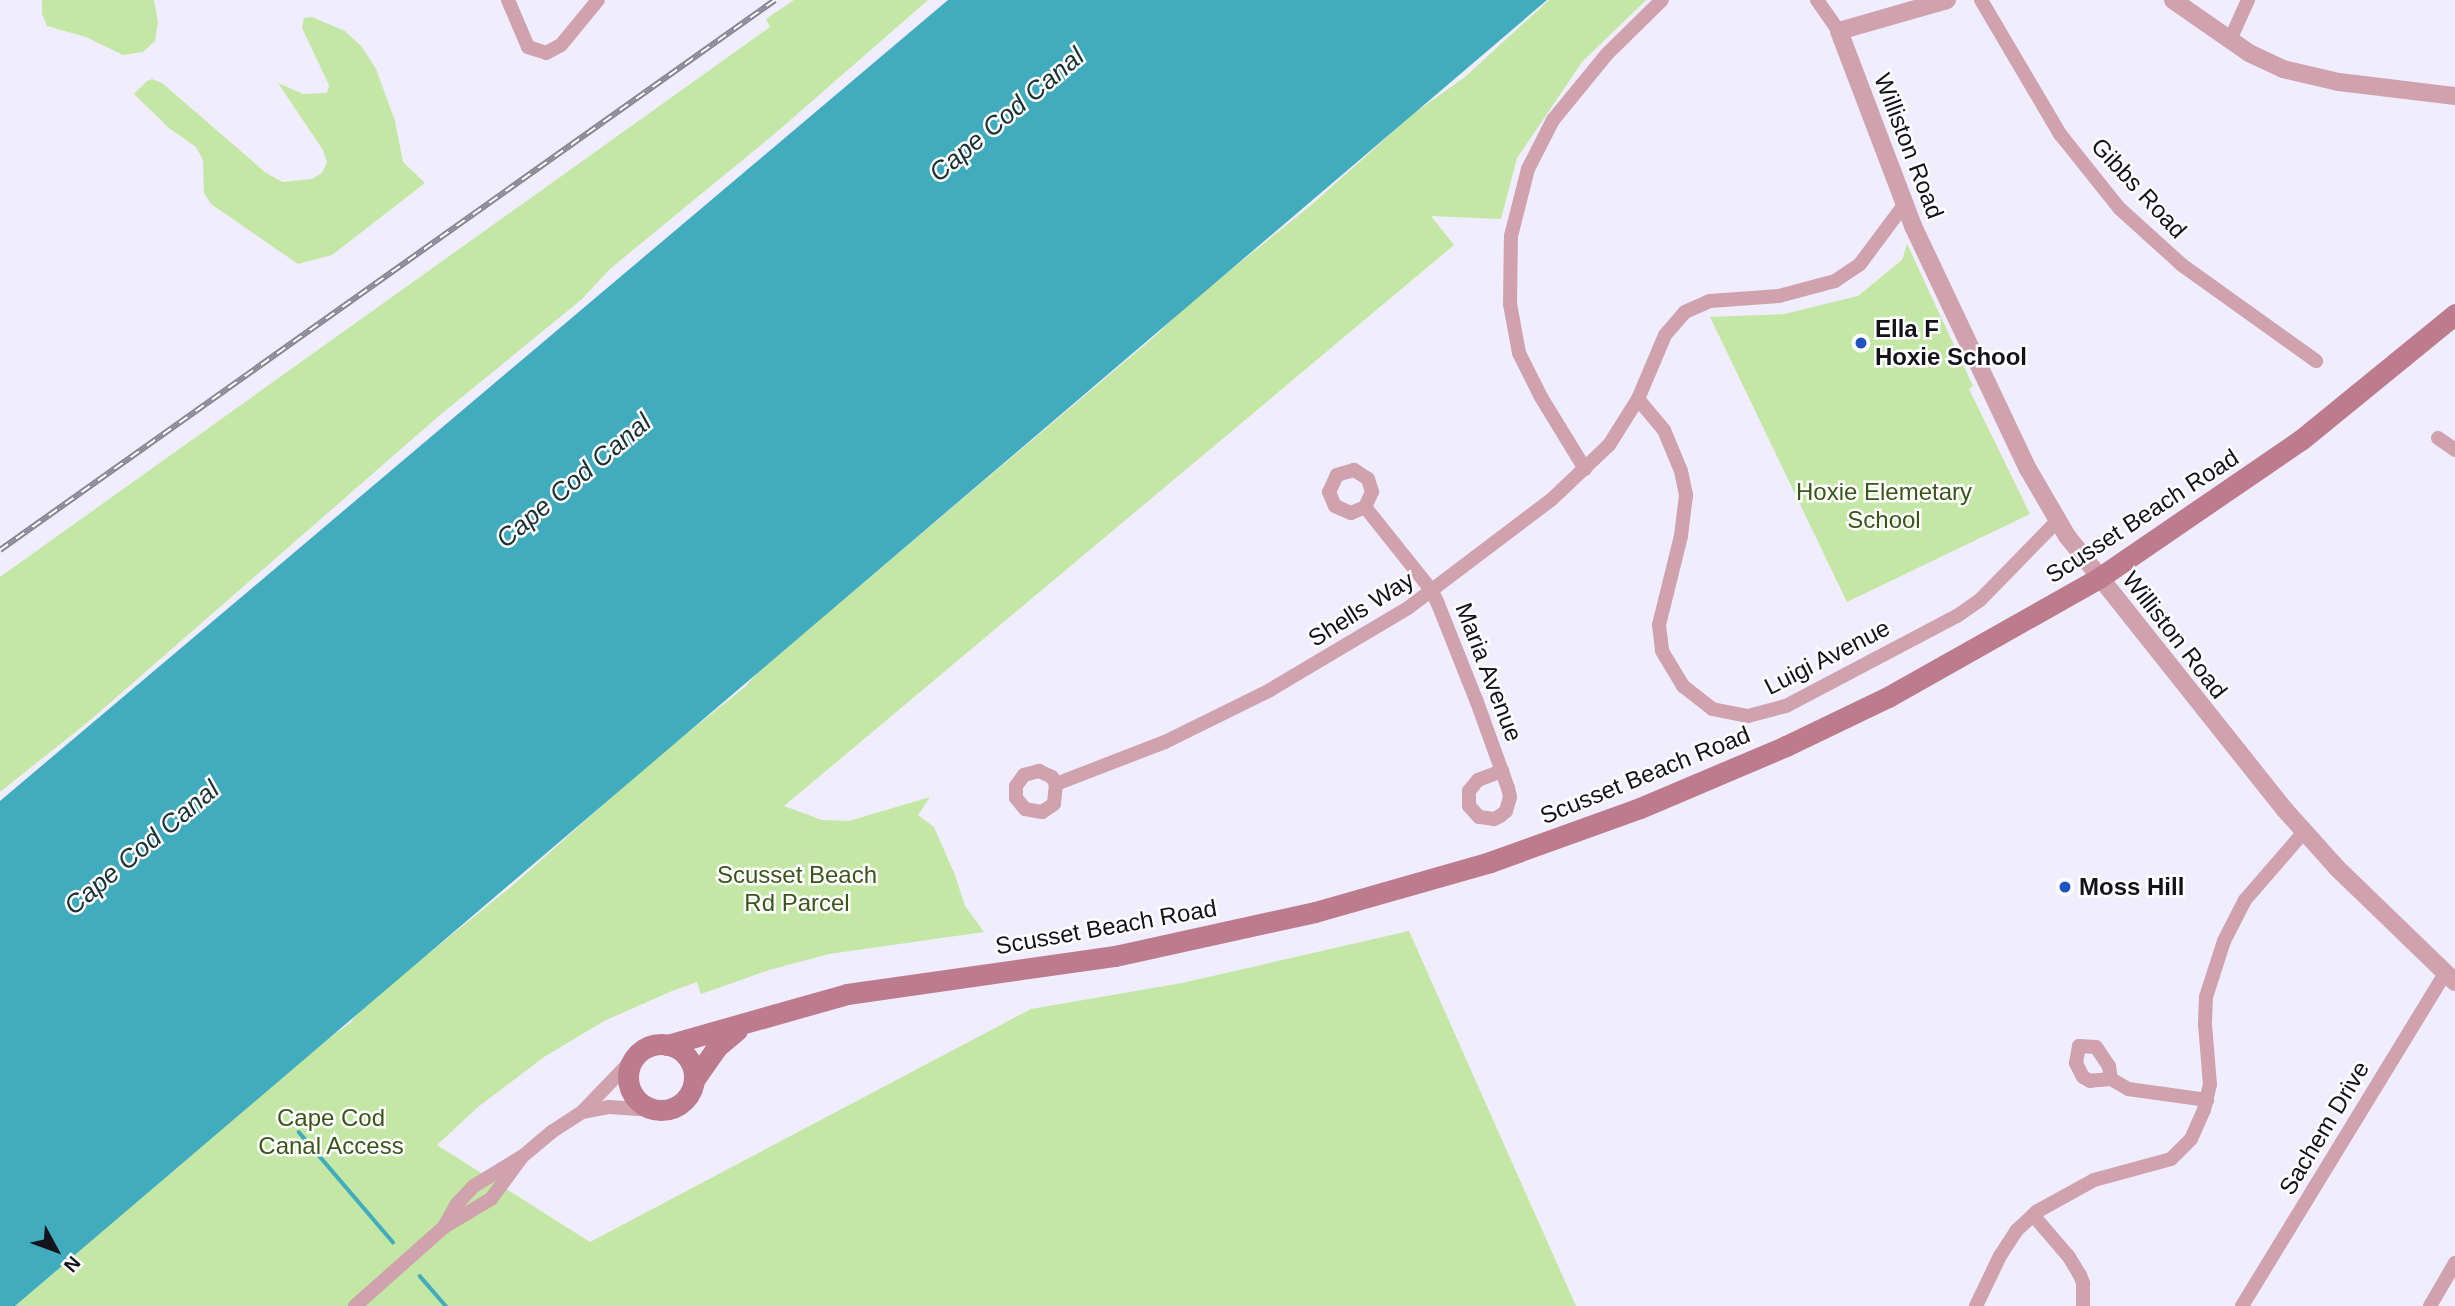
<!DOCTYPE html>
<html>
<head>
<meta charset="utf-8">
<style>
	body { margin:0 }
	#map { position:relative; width:2455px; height:1306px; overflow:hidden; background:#efedfe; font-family:Arial,sans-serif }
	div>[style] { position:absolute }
	.green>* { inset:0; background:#c4e7a5 }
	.water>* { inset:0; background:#41acbd }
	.stream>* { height:3.5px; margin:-1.75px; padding:0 1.75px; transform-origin:1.75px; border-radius:1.75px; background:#41acbd }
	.minor>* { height:14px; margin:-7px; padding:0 7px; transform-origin:7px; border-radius:7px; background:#cfa2ad }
	.tertiary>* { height:18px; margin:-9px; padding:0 9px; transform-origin:9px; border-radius:9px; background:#cfa2ad }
	.secondary>* { height:21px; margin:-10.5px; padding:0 10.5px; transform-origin:10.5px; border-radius:10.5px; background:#bd7c8d }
	.secondary>.ring { margin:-10.5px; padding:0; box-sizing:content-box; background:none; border:21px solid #bd7c8d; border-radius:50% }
	.rail>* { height:6px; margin-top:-3px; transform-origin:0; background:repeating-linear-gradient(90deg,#fff 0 10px,#888793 0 20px); box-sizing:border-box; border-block:2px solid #888793 }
	.dots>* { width:19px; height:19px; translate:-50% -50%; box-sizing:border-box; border:4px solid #fff; border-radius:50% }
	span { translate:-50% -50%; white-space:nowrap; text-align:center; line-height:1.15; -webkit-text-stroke:5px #fff; paint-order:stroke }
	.street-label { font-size:24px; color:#14131b }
	.poi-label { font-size:24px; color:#14131b; font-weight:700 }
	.left { translate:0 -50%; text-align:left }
	.park-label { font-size:24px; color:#3a551a }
	.water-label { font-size:26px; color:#193135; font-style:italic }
	.north { position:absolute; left:21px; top:1215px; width:70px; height:70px; -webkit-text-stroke:5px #fff; paint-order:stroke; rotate:131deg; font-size:19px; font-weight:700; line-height:28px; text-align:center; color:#14131b }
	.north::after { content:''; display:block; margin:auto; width:24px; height:32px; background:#14131b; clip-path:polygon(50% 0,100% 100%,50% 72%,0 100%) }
</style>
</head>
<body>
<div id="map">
	<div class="green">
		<div style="clip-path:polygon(42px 0,154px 0,158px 22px,155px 41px,143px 52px,123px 55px,86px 37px,47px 26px,42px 14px)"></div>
		<div style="clip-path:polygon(794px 0,928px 0,772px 136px,611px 268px,581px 300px,440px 415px,88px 722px,0 792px,0 577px,770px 27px,766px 19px)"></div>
		<div style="clip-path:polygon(1549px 0,1646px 0,1582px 62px,1517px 158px,1501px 219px,1431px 216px,1454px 245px,784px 806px,822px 820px,849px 821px,930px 797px,918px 815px,934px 827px,955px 875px,965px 906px,984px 932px,829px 954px,769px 970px,701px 994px,697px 982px,672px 991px,604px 1021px,544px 1057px,479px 1106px,437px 1145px,590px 1242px,1031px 1009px,1182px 983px,1409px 931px,1576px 1306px,15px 1306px,321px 1044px,350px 1023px,365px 1005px,512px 886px,651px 762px,745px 687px,758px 672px,1154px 337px,1192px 301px,1309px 207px,1413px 114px,1465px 77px)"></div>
		<div style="clip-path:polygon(312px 17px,345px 31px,362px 47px,376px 69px,395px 121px,403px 162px,425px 183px,332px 255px,298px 264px,211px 204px,204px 193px,203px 160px,196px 147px,169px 128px,134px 94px,147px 81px,152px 79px,162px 83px,266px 173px,283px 182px,312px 179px,322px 173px,327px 162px,323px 150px,278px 83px,303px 94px,327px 93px,329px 85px,302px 28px,304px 18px)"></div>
		<div style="clip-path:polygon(1907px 244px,1973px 386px,1969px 389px,2030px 514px,1847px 602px,1710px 317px,1784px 314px,1858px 296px,1902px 260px)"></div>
	</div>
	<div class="water">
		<div style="clip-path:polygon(948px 0,1547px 0,15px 1306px,0 1306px,0 801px)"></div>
	</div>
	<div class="stream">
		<div style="left:299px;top:1132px;width:145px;rotate:49.5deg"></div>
		<div style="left:420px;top:1276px;width:40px;rotate:49deg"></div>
	</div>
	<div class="minor">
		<div style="left:508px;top:0;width:51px;rotate:66.9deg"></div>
		<div style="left:528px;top:47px;width:19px;rotate:18deg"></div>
		<div style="left:546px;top:53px;width:17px;rotate:-28deg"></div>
		<div style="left:561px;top:45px;width:58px;rotate:-50.6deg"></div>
		<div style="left:1817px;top:0;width:38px;rotate:55deg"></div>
		<div style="left:1981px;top:0;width:156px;rotate:59.5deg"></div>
		<div style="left:2060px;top:134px;width:95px;rotate:51.4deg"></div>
		<div style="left:2119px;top:208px;width:85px;rotate:42.1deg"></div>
		<div style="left:2182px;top:265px;width:165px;rotate:35.6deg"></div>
		<div style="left:2230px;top:40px;width:44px;rotate:-65.8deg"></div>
		<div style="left:1638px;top:399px;width:40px;rotate:50deg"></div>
		<div style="left:1664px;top:430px;width:44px;rotate:67.5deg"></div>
		<div style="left:1681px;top:471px;width:25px;rotate:78deg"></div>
		<div style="left:1686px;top:495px;width:41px;rotate:97deg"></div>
		<div style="left:1681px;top:536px;width:92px;rotate:103.9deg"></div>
		<div style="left:1659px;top:625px;width:26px;rotate:83deg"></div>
		<div style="left:1662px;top:651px;width:41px;rotate:59deg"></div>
		<div style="left:1683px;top:686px;width:37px;rotate:38deg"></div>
		<div style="left:1712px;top:709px;width:37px;rotate:11deg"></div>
		<div style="left:1748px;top:716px;width:39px;rotate:-15deg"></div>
		<div style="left:1786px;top:706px;width:193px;rotate:-27.8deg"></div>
		<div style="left:1957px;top:616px;width:28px;rotate:-35deg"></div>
		<div style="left:1980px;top:600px;width:110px;rotate:-45.7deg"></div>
		<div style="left:2438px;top:438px;width:21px;rotate:35deg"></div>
		<div style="left:1585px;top:469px;width:84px;rotate:-121.4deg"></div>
		<div style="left:1541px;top:397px;width:49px;rotate:-116.6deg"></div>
		<div style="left:1519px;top:353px;width:50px;rotate:-100.4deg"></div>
		<div style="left:1510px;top:304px;width:68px;rotate:-89.2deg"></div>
		<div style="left:1511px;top:236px;width:69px;rotate:-75.8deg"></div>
		<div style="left:1528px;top:169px;width:55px;rotate:-63deg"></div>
		<div style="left:1553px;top:120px;width:85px;rotate:-50.7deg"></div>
		<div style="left:1607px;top:54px;width:77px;rotate:-44.5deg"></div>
		<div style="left:1365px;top:507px;width:17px;rotate:-65deg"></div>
		<div style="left:1372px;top:492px;width:14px;rotate:-107deg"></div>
		<div style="left:1368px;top:479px;width:17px;rotate:-147deg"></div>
		<div style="left:1354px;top:470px;width:18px;rotate:164deg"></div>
		<div style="left:1337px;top:475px;width:19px;rotate:115deg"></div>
		<div style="left:1329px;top:492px;width:15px;rotate:67deg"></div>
		<div style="left:1335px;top:506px;width:17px;rotate:24deg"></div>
		<div style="left:1351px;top:513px;width:15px;rotate:-23deg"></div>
		<div style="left:1365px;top:507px;width:107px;rotate:51.4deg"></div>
		<div style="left:1432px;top:591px;width:14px;rotate:65deg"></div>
		<div style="left:1438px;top:604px;width:105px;rotate:68.3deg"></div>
		<div style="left:1477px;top:702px;width:91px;rotate:70.2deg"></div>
		<div style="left:1508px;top:788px;width:9px;rotate:77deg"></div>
		<div style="left:1510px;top:797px;width:15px;rotate:106deg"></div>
		<div style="left:1506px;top:811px;width:8px;rotate:140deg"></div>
		<div style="left:1500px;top:816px;width:7px;rotate:153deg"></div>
		<div style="left:1494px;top:819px;width:15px;rotate:-172deg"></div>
		<div style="left:1479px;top:817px;width:15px;rotate:-132deg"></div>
		<div style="left:1469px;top:806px;width:15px;rotate:-90deg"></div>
		<div style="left:1469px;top:791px;width:14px;rotate:-51deg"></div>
		<div style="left:1478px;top:780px;width:26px;rotate:-21deg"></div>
		<div style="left:1056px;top:784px;width:20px;rotate:96deg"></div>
		<div style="left:1054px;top:804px;width:14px;rotate:146deg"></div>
		<div style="left:1042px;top:812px;width:17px;rotate:-170deg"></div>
		<div style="left:1025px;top:809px;width:14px;rotate:-129deg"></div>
		<div style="left:1016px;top:798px;width:12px;rotate:-90deg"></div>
		<div style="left:1016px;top:786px;width:14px;rotate:-54deg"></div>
		<div style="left:1024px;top:775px;width:16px;rotate:-15deg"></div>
		<div style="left:1039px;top:771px;width:14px;rotate:25deg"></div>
		<div style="left:1052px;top:777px;width:8px;rotate:60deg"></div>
		<div style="left:1056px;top:784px;width:117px;rotate:-21.1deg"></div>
		<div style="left:1165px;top:742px;width:117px;rotate:-26.3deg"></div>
		<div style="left:1270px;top:690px;width:161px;rotate:-30.7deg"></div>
		<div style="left:1408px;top:608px;width:179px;rotate:-37.1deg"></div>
		<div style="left:1551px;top:500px;width:80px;rotate:-43.5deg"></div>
		<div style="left:1609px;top:445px;width:54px;rotate:-57.8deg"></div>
		<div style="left:1638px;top:399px;width:69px;rotate:-67.1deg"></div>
		<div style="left:1665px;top:335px;width:30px;rotate:-49deg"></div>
		<div style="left:1685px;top:312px;width:27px;rotate:-24deg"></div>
		<div style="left:1710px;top:301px;width:69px;rotate:-4.1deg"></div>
		<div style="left:1779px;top:296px;width:58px;rotate:-15deg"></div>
		<div style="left:1835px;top:281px;width:30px;rotate:-34deg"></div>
		<div style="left:1860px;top:264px;width:74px;rotate:-53.3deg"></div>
		<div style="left:2111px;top:1079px;width:21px;rotate:175deg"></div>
		<div style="left:2090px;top:1081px;width:8px;rotate:-150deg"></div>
		<div style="left:2083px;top:1077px;width:16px;rotate:-117deg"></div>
		<div style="left:2076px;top:1063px;width:17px;rotate:-80deg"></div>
		<div style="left:2079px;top:1046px;width:17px;rotate:3deg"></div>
		<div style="left:2096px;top:1047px;width:23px;rotate:56deg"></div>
		<div style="left:2109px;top:1066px;width:13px;rotate:81deg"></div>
		<div style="left:2111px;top:1079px;width:20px;rotate:30deg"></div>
		<div style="left:2128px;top:1089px;width:80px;rotate:7.9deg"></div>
		<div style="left:583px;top:1112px;width:26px;rotate:-11deg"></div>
		<div style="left:609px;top:1107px;width:44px;rotate:3.9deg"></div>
		<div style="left:2033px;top:1215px;width:55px;rotate:49.4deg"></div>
		<div style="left:2069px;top:1257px;width:21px;rotate:59deg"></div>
		<div style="left:2080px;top:1275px;width:9px;rotate:69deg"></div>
		<div style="left:2083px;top:1283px;width:23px;rotate:90deg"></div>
		<div style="left:444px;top:1227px;width:55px;rotate:-30.8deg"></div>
		<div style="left:491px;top:1199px;width:52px;rotate:-53.6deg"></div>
		<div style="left:355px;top:1306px;width:119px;rotate:-41.6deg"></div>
		<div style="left:444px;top:1227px;width:25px;rotate:-61deg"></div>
		<div style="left:456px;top:1205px;width:26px;rotate:-47deg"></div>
		<div style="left:474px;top:1186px;width:57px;rotate:-31.5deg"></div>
		<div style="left:523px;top:1156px;width:39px;rotate:-40deg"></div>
		<div style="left:553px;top:1131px;width:35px;rotate:-33deg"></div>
		<div style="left:582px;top:1112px;width:76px;rotate:-46.1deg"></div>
		<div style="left:1976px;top:1306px;width:55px;rotate:-64.4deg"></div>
		<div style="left:2000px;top:1256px;width:31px;rotate:-57deg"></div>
		<div style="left:2017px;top:1230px;width:26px;rotate:-43deg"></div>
		<div style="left:2036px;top:1212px;width:66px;rotate:-28.9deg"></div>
		<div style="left:2094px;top:1180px;width:80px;rotate:-15.3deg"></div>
		<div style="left:2171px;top:1159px;width:28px;rotate:-45deg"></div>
		<div style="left:2191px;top:1139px;width:32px;rotate:-66deg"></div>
		<div style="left:2204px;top:1110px;width:26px;rotate:-77deg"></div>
		<div style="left:2210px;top:1085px;width:61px;rotate:-94.7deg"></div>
		<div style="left:2205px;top:1024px;width:27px;rotate:-88deg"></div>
		<div style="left:2206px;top:997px;width:59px;rotate:-72.2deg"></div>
		<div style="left:2224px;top:941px;width:46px;rotate:-62.9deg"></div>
		<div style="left:2245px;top:900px;width:90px;rotate:-49.1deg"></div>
		<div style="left:2242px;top:1306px;width:390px;rotate:-58.6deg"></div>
		<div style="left:2430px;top:1306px;width:50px;rotate:-59.8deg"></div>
	</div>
	<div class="tertiary">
		<div style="left:1947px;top:0;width:112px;rotate:164deg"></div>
		<div style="left:1839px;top:31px;width:209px;rotate:69.2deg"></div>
		<div style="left:1913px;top:226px;width:269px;rotate:64.7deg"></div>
		<div style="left:2028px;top:469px;width:78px;rotate:59.8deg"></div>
		<div style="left:2067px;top:536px;width:350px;rotate:51.5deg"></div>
		<div style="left:2285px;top:810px;width:78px;rotate:48.1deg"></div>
		<div style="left:2337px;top:868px;width:164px;rotate:44deg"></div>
		<div style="left:2173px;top:0;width:93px;rotate:34.9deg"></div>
		<div style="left:2249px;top:53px;width:38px;rotate:25deg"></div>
		<div style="left:2283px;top:69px;width:57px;rotate:13.1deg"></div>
		<div style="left:2339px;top:82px;width:117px;rotate:6.9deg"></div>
	</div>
	<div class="secondary">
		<div class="ring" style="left:628px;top:1044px;width:45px;height:45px"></div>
		<div style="left:667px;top:1045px;width:187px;rotate:-15.8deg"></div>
		<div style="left:847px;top:994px;width:271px;rotate:-8.1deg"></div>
		<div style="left:1115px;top:956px;width:205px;rotate:-12.4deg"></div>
		<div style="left:1315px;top:912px;width:182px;rotate:-15.9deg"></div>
		<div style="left:1490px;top:862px;width:159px;rotate:-19.8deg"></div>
		<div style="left:1640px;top:808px;width:159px;rotate:-23deg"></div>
		<div style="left:1786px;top:746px;width:113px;rotate:-25.7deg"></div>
		<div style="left:1888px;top:697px;width:242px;rotate:-29.4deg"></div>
		<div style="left:2099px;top:578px;width:246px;rotate:-34.4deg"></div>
		<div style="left:2302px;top:439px;width:198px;rotate:-39.2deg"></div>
		<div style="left:694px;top:1080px;width:40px;rotate:-55.1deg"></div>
		<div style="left:717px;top:1047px;width:26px;rotate:-40deg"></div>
	</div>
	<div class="rail">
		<div style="left:0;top:550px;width:950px;rotate:-35.36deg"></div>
	</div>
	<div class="dots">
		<div style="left:1861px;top:343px;background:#2053c0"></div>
		<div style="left:2065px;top:887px;background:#2053c0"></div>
	</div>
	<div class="street-label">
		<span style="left:1909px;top:146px;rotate:69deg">Williston Road</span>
		<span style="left:2139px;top:188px;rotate:47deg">Gibbs Road</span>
		<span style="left:2142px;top:516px;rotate:-33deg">Scusset Beach Road</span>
		<span style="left:1361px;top:609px;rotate:-32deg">Shells Way</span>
		<span style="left:2175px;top:635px;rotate:52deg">Williston Road</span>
		<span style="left:1827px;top:657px;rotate:-27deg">Luigi Avenue</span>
		<span style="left:1489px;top:672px;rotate:69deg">Maria Avenue</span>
		<span style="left:1645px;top:775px;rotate:-22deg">Scusset Beach Road</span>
		<span style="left:1106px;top:927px;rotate:-10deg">Scusset Beach Road</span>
		<span style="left:2324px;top:1128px;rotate:-59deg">Sachem Drive</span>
	</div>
	<div class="poi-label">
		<span class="left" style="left:1875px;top:343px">Ella F<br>Hoxie School</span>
		<span class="left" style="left:2079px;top:887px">Moss Hill</span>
	</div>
	<div class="park-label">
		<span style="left:1884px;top:506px">Hoxie Elemetary<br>School</span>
		<span style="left:797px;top:889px">Scusset Beach<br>Rd Parcel</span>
		<span style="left:331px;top:1132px">Cape Cod<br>Canal Access</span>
	</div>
	<div class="water-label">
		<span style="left:1007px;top:115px;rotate:-40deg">Cape Cod Canal</span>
		<span style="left:574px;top:481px;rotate:-40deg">Cape Cod Canal</span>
		<span style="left:142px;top:848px;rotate:-40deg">Cape Cod Canal</span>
	</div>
	<div class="north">N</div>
</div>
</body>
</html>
